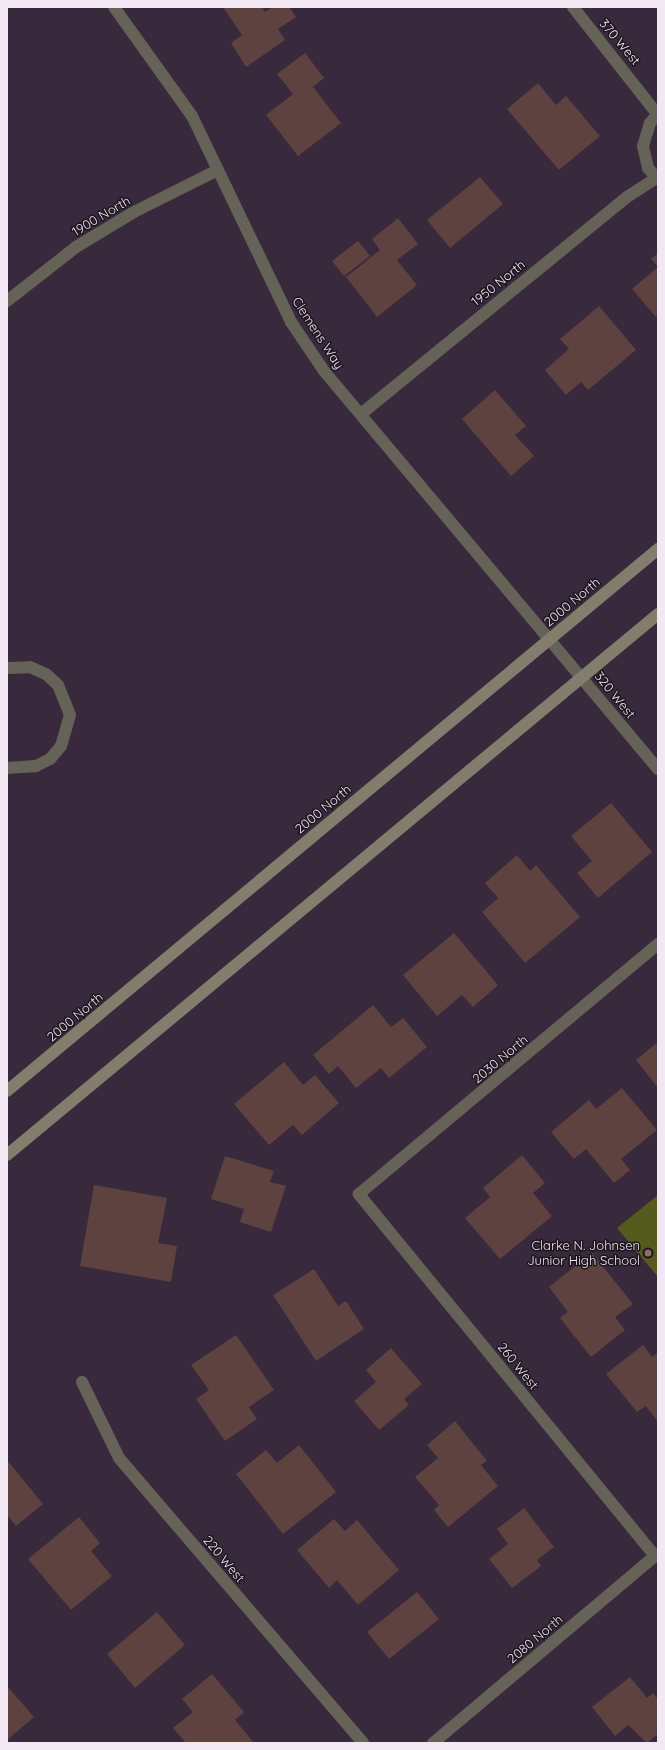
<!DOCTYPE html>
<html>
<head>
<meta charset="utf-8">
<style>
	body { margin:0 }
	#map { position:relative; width:665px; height:1750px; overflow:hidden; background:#39293c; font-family:Quicksand,sans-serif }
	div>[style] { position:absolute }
	.green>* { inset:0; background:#555a1d }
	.building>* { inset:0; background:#5d423f }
	.street>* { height:12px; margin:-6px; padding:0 6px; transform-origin:6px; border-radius:6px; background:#656257 }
	.secondary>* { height:12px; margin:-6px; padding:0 6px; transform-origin:6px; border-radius:6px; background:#827d6c }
	.dots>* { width:11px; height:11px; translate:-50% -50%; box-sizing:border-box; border:2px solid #1c151d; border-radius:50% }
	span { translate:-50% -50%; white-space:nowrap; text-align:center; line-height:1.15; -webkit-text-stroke:3px #1c151d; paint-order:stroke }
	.street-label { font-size:13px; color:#f2e8f4 }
	.poi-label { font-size:13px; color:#f2e8f4 }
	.right { translate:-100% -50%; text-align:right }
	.frame { position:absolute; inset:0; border:8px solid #f2e8f4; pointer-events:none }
</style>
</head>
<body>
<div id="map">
	<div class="green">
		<div style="clip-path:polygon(658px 1195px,658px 1277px,617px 1228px)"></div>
	</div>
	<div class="building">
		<div style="clip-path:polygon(223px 7px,262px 7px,265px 12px,273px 7px,289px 7px,296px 17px,278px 29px,285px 40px,246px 67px,231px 43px,242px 35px)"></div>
		<div style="clip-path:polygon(305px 53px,324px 78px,313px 87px,341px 123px,298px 156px,266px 115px,293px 94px,277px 74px)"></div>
		<div style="clip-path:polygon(538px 83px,556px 105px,566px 96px,600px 136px,559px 170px,507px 109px)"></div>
		<div style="clip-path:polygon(480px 177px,503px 204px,450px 248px,427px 220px)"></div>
		<div style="clip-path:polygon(398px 218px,418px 244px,397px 260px,417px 285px,377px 317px,346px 277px,380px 250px,372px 239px)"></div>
		<div style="clip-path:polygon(358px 241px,370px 256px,344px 276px,332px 261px)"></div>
		<div style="clip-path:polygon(658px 253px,658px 315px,656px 317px,632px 289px,658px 267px,651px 259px)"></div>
		<div style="clip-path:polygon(599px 306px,636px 350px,588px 390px,581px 382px,566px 395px,545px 370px,569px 349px,560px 339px)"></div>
		<div style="clip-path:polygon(495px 390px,526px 426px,515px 435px,534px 456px,511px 476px,462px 419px)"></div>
		<div style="clip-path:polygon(611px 803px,652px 852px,598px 898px,577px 873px,592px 861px,571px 836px)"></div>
		<div style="clip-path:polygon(517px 855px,530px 871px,536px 865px,580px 917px,525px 963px,482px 912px,498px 898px,485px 883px)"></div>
		<div style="clip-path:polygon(454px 933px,498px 985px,473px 1007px,462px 995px,437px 1016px,403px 975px)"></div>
		<div style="clip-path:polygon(373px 1005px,391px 1027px,403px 1018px,427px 1047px,389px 1078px,381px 1068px,356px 1088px,338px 1066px,329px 1074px,313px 1055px)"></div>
		<div style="clip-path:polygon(658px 1042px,658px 1088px,636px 1060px)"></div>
		<div style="clip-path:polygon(284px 1062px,303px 1085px,315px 1075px,339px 1103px,302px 1135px,293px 1125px,269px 1145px,234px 1104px)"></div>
		<div style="clip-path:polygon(622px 1088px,657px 1130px,621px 1159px,630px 1170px,614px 1183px,586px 1149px,574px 1159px,551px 1132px,589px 1100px,596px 1109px)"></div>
		<div style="clip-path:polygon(522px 1155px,545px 1183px,533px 1193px,552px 1216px,500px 1259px,465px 1218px,490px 1197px,483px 1188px)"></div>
		<div style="clip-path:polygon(225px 1156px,274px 1171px,270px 1182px,286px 1186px,271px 1232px,240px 1222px,244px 1209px,211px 1199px)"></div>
		<div style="clip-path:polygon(94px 1185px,167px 1198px,158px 1243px,177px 1246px,171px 1282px,80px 1266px)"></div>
		<div style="clip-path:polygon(592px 1253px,633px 1304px,615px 1317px,625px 1330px,591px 1357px,560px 1318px,568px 1312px,549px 1287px)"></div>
		<div style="clip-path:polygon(314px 1269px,338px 1306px,346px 1301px,364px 1329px,316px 1361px,273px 1295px)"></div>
		<div style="clip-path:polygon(236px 1335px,274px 1390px,249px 1407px,257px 1419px,225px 1441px,196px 1399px,209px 1390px,191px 1365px)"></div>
		<div style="clip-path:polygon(643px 1345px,652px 1357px,658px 1352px,658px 1422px,646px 1406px,637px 1412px,606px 1374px)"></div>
		<div style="clip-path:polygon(391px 1348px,422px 1384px,404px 1399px,409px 1405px,379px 1430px,354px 1401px,376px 1382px,366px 1370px)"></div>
		<div style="clip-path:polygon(455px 1421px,487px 1461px,481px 1465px,498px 1486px,448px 1527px,434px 1510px,439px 1505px,415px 1477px,438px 1458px,427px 1445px)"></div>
		<div style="clip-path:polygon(299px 1445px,336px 1492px,283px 1534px,236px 1474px,266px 1450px,277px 1463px)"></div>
		<div style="clip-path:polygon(7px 1460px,43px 1504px,16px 1526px,7px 1515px)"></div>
		<div style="clip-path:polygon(524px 1508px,554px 1547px,537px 1560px,541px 1566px,512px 1588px,489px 1559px,508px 1544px,497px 1529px)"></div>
		<div style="clip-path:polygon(79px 1517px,100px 1543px,91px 1551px,112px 1576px,71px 1610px,28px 1559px)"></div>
		<div style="clip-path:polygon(334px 1519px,345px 1531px,357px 1520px,399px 1570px,358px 1605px,337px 1580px,329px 1588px,297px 1550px)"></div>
		<div style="clip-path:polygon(417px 1592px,439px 1619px,389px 1659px,367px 1632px)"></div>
		<div style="clip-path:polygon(157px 1612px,185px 1645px,135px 1688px,107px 1654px)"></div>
		<div style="clip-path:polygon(212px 1674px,244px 1712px,235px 1720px,254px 1743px,186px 1743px,173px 1728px,193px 1712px,182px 1699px)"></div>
		<div style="clip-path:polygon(630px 1677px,647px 1698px,653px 1693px,658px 1699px,658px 1734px,647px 1743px,628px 1725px,615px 1736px,592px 1707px)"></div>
		<div style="clip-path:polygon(7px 1686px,34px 1717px,7px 1740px)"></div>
	</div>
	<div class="street">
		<div style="left:114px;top:7px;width:134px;rotate:54.4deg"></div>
		<div style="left:192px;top:116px;width:229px;rotate:64.3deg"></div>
		<div style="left:291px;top:322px;width:59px;rotate:56deg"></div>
		<div style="left:324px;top:371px;width:520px;rotate:50deg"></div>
		<div style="left:573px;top:7px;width:137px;rotate:51.8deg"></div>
		<div style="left:658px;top:114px;width:12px;rotate:132deg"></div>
		<div style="left:650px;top:123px;width:24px;rotate:107deg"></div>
		<div style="left:643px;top:146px;width:23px;rotate:77deg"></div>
		<div style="left:648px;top:168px;width:15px;rotate:48deg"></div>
		<div style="left:7px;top:301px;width:88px;rotate:-38deg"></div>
		<div style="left:76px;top:247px;width:68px;rotate:-31.1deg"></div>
		<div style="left:134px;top:212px;width:94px;rotate:-26.6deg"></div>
		<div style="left:361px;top:414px;width:343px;rotate:-39.2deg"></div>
		<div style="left:627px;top:197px;width:35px;rotate:-33deg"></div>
		<div style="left:7px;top:668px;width:23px;rotate:-2deg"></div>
		<div style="left:30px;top:667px;width:17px;rotate:24deg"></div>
		<div style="left:46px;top:674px;width:16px;rotate:43deg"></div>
		<div style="left:58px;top:685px;width:32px;rotate:68deg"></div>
		<div style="left:70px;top:715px;width:32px;rotate:106deg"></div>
		<div style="left:61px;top:746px;width:17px;rotate:130deg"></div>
		<div style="left:50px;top:759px;width:16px;rotate:153deg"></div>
		<div style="left:36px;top:766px;width:29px;rotate:176deg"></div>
		<div style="left:82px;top:1382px;width:85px;rotate:64deg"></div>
		<div style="left:119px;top:1458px;width:375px;rotate:49.4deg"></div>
		<div style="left:433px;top:1743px;width:290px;rotate:-40.1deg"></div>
		<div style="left:655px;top:1556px;width:468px;rotate:-129.3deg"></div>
		<div style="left:359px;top:1194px;width:390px;rotate:-39.9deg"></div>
	</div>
	<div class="secondary">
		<div style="left:7px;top:1091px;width:847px;rotate:-39.78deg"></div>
		<div style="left:7px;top:1155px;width:846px;rotate:-39.73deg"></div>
	</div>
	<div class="dots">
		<div style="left:648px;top:1253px;background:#8d6e63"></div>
	</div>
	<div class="street-label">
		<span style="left:620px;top:42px;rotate:50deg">370 West</span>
		<span style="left:101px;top:216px;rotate:-31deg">1900 North</span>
		<span style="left:498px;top:283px;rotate:-39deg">1950 North</span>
		<span style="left:318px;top:333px;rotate:57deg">Clemens Way</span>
		<span style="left:572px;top:602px;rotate:-40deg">2000 North</span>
		<span style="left:615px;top:695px;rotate:51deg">320 West</span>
		<span style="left:323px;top:809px;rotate:-40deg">2000 North</span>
		<span style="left:75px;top:1017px;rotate:-40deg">2000 North</span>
		<span style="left:500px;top:1059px;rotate:-40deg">2030 North</span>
		<span style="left:518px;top:1366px;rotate:51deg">260 West</span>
		<span style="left:224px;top:1559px;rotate:50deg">220 West</span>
		<span style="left:535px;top:1639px;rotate:-40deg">2080 North</span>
	</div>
	<div class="poi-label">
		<span class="right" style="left:640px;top:1253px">Clarke N. Johnsen<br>Junior High School</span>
	</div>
	<div class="frame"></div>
</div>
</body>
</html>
